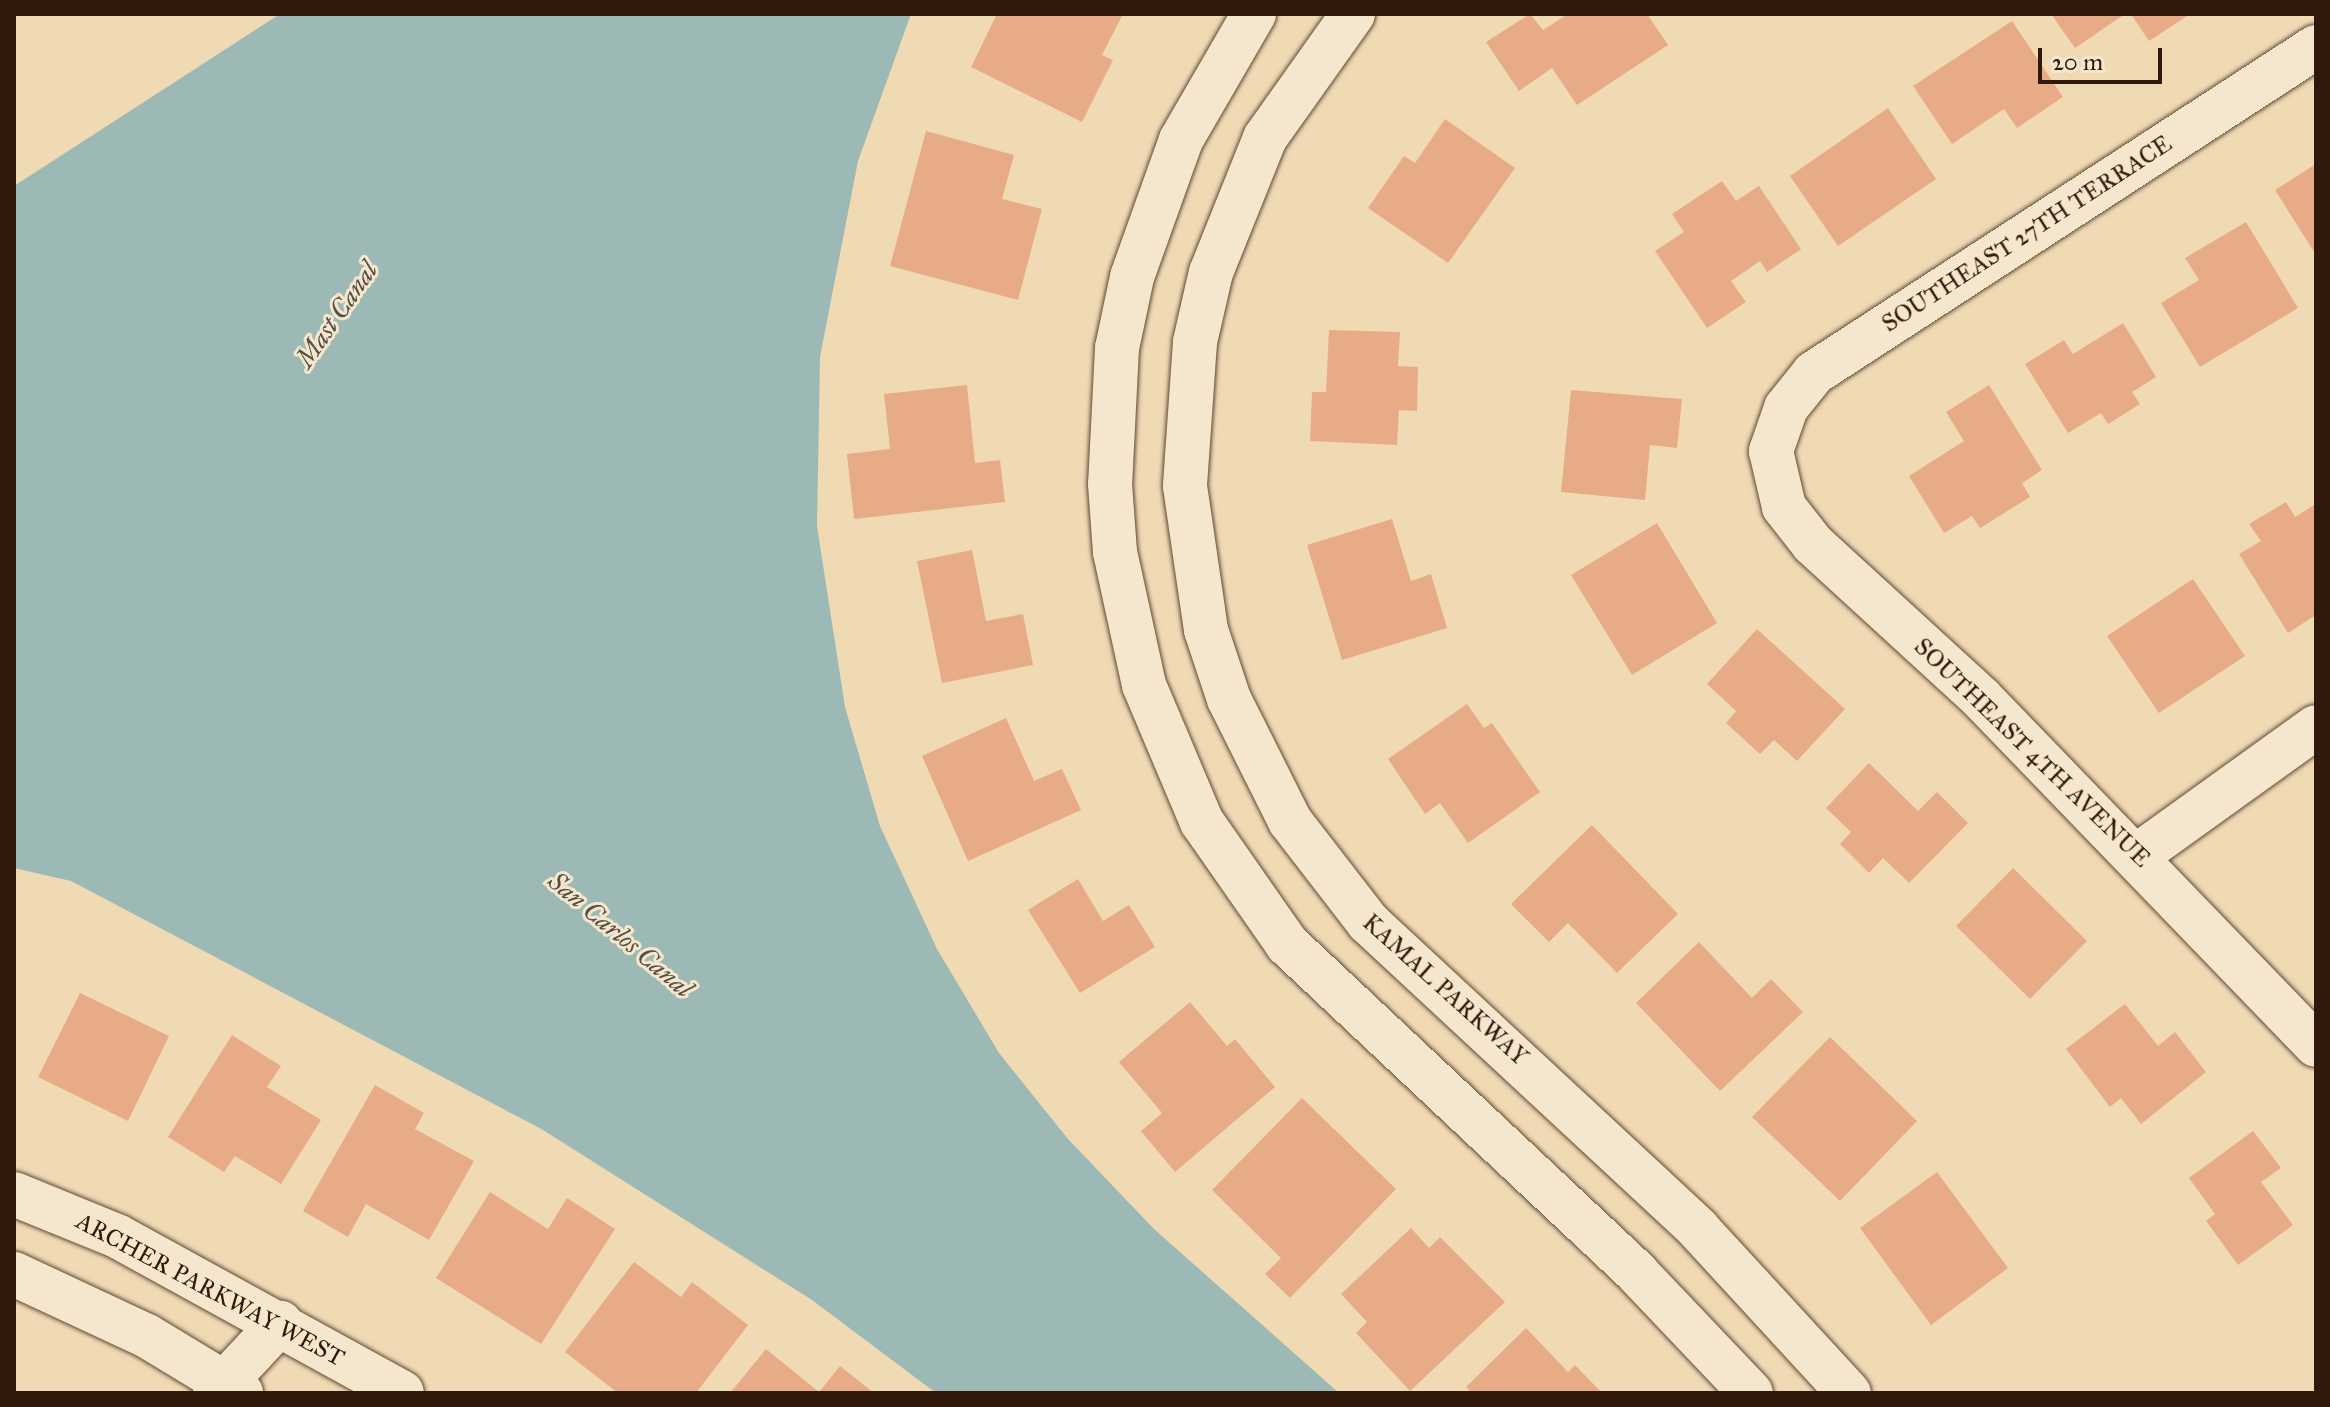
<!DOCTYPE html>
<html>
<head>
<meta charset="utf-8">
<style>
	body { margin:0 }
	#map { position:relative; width:2330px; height:1407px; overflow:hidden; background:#f0dab4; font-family:"IM FELL Great Primer",serif }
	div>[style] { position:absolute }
	.water>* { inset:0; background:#9db9b5 }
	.building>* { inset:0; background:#e8ab88 }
	.roads { filter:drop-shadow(0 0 2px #614836) drop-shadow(0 0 2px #614836) }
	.minor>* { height:44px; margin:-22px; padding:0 22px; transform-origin:22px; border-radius:22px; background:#f5e7ce }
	span { translate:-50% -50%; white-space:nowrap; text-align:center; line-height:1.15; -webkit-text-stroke:6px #f5e7ce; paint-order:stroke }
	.street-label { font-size:24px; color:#31180c }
	.water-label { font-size:26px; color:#575047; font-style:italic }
	.frame { position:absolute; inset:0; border:16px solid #31180c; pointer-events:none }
	.scale { position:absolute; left:2038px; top:48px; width:124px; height:36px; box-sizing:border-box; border:4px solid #31180c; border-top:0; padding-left:10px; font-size:24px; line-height:28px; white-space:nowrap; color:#31180c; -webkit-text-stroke:6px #f5e7ce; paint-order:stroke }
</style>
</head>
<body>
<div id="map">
	<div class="water">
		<div style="clip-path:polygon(280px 14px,911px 14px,858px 161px,820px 357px,817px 526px,845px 707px,880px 826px,937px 949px,999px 1053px,1068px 1139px,1154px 1229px,1339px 1393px,936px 1393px,812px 1300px,543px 1130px,71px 881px,14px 868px,14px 186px)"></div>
	</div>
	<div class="building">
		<div style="clip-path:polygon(997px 14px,1123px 14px,1102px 55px,1113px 60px,1082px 122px,971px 67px)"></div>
		<div style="clip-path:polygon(1530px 14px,1543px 30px,1568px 14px,1647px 14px,1668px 45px,1577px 105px,1552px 68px,1519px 91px,1486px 42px)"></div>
		<div style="clip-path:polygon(2051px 14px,2125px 14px,2075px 48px)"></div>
		<div style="clip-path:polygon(2131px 14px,2190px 14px,2149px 41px)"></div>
		<div style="clip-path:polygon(2012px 21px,2063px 97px,2017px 128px,2004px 109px,1952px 144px,1913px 86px)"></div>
		<div style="clip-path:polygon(1888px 108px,1936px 179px,1838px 246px,1790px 176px)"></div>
		<div style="clip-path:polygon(1445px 119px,1515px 168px,1448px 263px,1368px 208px,1404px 156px,1415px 163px)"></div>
		<div style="clip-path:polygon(926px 131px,1014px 155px,1002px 199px,1042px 209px,1018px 300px,890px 266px)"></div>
		<div style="clip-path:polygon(2316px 164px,2316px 255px,2275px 190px)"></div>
		<div style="clip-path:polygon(1722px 181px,1736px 201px,1759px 186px,1801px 249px,1767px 272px,1760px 261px,1731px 281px,1746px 302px,1707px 328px,1655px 251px,1684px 232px,1672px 214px)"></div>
		<div style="clip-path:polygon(2246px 222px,2298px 308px,2200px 367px,2161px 303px,2199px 280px,2185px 258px)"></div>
		<div style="clip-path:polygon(2123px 323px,2156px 377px,2132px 392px,2140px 404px,2108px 424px,2101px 413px,2068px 433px,2025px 364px,2064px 340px,2073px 354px)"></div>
		<div style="clip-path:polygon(1329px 330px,1400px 332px,1398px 366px,1418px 367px,1417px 411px,1399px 410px,1397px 445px,1310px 441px,1312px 392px,1326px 392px)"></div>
		<div style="clip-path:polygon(967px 385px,975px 463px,1000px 460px,1005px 502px,854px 519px,847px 454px,890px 449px,884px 394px)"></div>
		<div style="clip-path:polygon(1989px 385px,2042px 470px,2022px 483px,2030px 497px,1980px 528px,1972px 516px,1944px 533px,1909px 476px,1964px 441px,1946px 412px)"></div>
		<div style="clip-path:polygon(1571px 390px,1682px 399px,1677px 448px,1650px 445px,1645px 500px,1561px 492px)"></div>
		<div style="clip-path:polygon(2286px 502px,2295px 517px,2316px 504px,2316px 615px,2288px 633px,2239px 554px,2261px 541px,2249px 524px)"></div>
		<div style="clip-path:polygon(1392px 519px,1411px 581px,1431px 574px,1447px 628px,1342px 660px,1307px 545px)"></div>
		<div style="clip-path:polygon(1657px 523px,1717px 623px,1632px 675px,1571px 575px)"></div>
		<div style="clip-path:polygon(972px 550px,986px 621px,1023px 614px,1033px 665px,942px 683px,917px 561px)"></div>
		<div style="clip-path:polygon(2193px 579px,2245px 656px,2159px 713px,2107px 636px)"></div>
		<div style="clip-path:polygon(1757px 629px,1845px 709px,1797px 761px,1774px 740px,1760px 754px,1726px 723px,1736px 711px,1707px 684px)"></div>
		<div style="clip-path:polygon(1467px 704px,1484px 728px,1492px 723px,1540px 792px,1468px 843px,1440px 803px,1425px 814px,1388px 759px)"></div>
		<div style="clip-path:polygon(1006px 718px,1034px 781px,1062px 769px,1081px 810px,968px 861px,922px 756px)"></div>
		<div style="clip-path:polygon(1869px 763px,1918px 811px,1937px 792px,1968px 823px,1909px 883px,1883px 858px,1869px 873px,1840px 844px,1851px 832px,1826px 808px)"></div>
		<div style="clip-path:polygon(1592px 825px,1678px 914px,1617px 973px,1568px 923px,1549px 942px,1511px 904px)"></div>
		<div style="clip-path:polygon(2013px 868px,2087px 941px,2030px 999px,1956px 926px)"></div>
		<div style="clip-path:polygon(1078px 879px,1103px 921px,1129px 905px,1155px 947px,1080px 993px,1028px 910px)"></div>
		<div style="clip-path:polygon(1699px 942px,1752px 998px,1771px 979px,1803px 1012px,1720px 1091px,1636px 1003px)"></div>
		<div style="clip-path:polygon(80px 993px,169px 1036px,128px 1121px,38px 1077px)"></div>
		<div style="clip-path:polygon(1190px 1002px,1227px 1046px,1235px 1039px,1275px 1087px,1175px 1172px,1141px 1131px,1162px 1113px,1119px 1062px)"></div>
		<div style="clip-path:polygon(2125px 1004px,2158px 1046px,2175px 1032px,2206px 1072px,2141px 1124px,2121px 1098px,2110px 1107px,2066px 1049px)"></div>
		<div style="clip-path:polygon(232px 1035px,281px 1066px,267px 1087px,321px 1120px,281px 1184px,235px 1156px,224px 1172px,168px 1137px)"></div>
		<div style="clip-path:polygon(1830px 1037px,1917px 1121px,1840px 1201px,1752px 1117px)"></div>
		<div style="clip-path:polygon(375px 1085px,424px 1113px,415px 1129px,474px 1161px,429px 1240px,366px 1204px,348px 1237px,303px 1211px)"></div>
		<div style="clip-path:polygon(1302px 1098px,1396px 1189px,1290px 1298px,1265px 1274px,1281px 1258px,1212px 1190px)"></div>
		<div style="clip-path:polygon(2253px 1131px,2281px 1168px,2261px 1182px,2293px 1225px,2238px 1265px,2206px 1221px,2215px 1214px,2189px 1178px)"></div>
		<div style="clip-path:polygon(1937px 1172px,2008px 1268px,1931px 1325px,1860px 1228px)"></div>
		<div style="clip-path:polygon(490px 1192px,548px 1229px,567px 1198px,615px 1229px,541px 1344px,436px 1278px)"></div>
		<div style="clip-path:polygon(1411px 1228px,1429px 1248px,1440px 1237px,1505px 1302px,1410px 1391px,1356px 1333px,1367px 1322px,1341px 1294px)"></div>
		<div style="clip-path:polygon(634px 1262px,681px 1297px,692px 1282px,748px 1325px,696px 1393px,618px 1393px,565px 1352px)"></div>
		<div style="clip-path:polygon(1526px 1328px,1568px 1372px,1575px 1365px,1602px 1393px,1472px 1393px,1466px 1387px)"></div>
		<div style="clip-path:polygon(766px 1349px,819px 1392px,840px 1366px,874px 1393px,730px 1393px)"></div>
	</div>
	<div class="roads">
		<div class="minor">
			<div style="left:1254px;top:14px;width:146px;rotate:120.1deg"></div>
			<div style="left:1181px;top:140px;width:145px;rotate:109.7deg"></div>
			<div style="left:1132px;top:277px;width:73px;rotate:101.9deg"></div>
			<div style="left:1117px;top:348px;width:136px;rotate:92.9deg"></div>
			<div style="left:1110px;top:484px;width:68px;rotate:85.8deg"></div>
			<div style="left:1115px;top:552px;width:136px;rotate:77.7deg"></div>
			<div style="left:1144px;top:685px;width:149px;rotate:67.1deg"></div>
			<div style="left:1202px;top:822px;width:149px;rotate:55.1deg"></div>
			<div style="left:1287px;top:944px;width:482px;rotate:43.2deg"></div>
			<div style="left:1638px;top:1274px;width:164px;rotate:46.5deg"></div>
			<div style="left:1353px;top:14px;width:152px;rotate:125.4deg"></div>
			<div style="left:1265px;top:138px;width:144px;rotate:111.9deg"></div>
			<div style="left:1211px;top:272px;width:72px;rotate:102.9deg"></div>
			<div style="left:1195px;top:342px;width:144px;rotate:94deg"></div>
			<div style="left:1185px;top:486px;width:146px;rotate:81.7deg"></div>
			<div style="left:1206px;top:630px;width:73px;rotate:71.6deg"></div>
			<div style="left:1229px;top:699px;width:136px;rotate:63.4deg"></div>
			<div style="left:1290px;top:821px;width:128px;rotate:52.3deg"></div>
			<div style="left:1368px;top:922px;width:451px;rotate:42.9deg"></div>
			<div style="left:1698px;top:1229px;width:223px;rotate:47.4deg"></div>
			<div style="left:2316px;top:47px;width:599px;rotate:147deg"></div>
			<div style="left:1814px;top:373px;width:45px;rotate:128.7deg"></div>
			<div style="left:1786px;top:408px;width:46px;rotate:109.2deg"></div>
			<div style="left:1771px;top:451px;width:57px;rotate:76.9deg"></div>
			<div style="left:1784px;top:507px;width:47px;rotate:51.9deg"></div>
			<div style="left:1813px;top:544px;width:228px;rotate:42.5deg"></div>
			<div style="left:1981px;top:698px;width:482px;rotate:46deg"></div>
			<div style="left:2138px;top:855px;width:219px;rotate:-35.7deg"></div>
			<div style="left:14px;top:1194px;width:111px;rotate:22.2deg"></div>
			<div style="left:117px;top:1236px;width:325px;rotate:28.8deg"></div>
			<div style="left:14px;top:1274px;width:147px;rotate:25deg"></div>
			<div style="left:147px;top:1336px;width:110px;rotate:31.2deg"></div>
			<div style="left:215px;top:1393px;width:96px;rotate:-47.1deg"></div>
		</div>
	</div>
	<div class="street-label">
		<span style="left:2027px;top:234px;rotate:-33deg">SOUTHEAST 27TH TERRACE</span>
		<span style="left:2032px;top:753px;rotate:44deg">SOUTHEAST 4TH AVENUE</span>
		<span style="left:1445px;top:990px;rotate:42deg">KAMAL PARKWAY</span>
		<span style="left:210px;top:1290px;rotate:28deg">ARCHER PARKWAY WEST</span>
	</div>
	<div class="water-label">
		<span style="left:337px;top:315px;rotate:-55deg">Mast Canal</span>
		<span style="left:620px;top:935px;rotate:40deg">San Carlos Canal</span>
	</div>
	<div class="frame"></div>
	<div class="scale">20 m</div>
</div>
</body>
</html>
